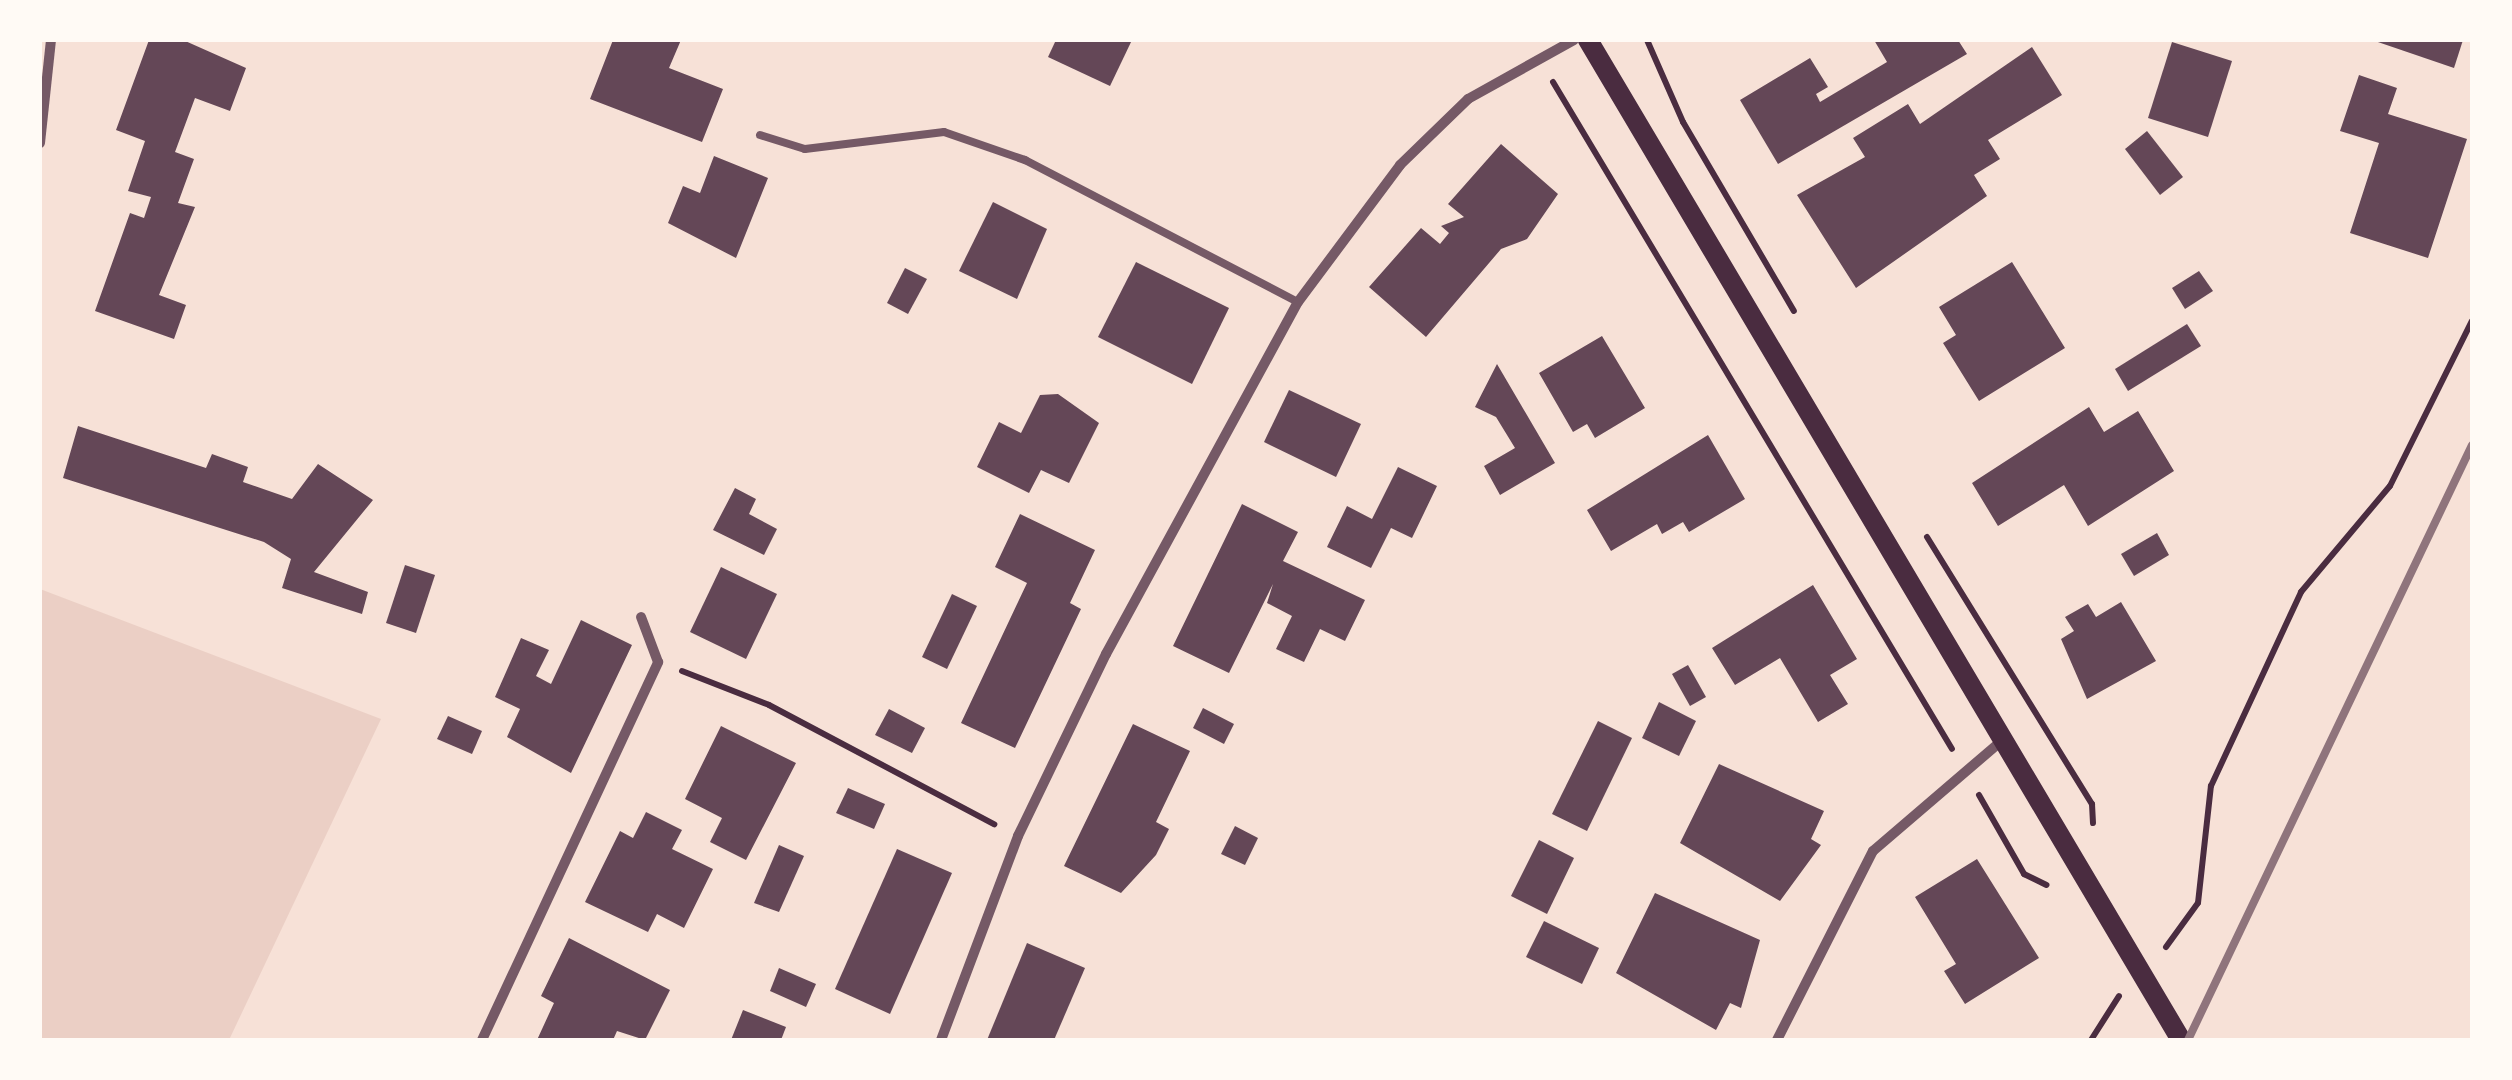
<!DOCTYPE html>
<html>
<head>
<meta charset="utf-8">
<style>
	body { margin:0 }
	#map { position:relative; width:2512px; height:1080px; overflow:hidden; background:#f7e1d7; font-family:Karla,sans-serif }
	div>[style] { position:absolute }
	.green>* { inset:0; background:#ebcfc5 }
	.building>* { inset:0; background:#644757 }
	.path>* { height:6px; margin:-3px; padding:0 3px; transform-origin:3px; border-radius:3px; background:#4a2c40 }
	.service>* { height:8px; margin:-4px; padding:0 4px; transform-origin:4px; border-radius:4px; background:#755966 }
	.minor>* { height:10px; margin:-5px; padding:0 5px; transform-origin:5px; border-radius:5px; background:#755966 }
	.secondary>* { height:20px; margin:-10px; padding:0 10px; transform-origin:10px; border-radius:10px; background:#4a2c40 }
	.rail>* { height:8px; margin:-4px; padding:0 4px; transform-origin:4px; border-radius:4px; background:#8f747c }
	span { translate:-50% -50%; white-space:nowrap; text-align:center; line-height:1.15; -webkit-text-stroke:8px #fffaf5; paint-order:stroke }
	.frame { position:absolute; inset:0; border:42px solid #fffaf5; pointer-events:none }
</style>
</head>
<body>
<div id="map">
	<div class="green">
		<div style="clip-path:polygon(40px 589px,381px 719px,229px 1040px,40px 1040px)"></div>
	</div>
	<div class="building">
		<div style="clip-path:polygon(149px 40px,183px 40px,246px 68px,230px 111px,195px 98px,175px 152px,194px 159px,178px 203px,195px 207px,159px 295px,186px 305px,174px 339px,95px 311px,130px 213px,144px 218px,151px 197px,128px 191px,145px 141px,116px 130px)"></div>
		<div style="clip-path:polygon(613px 40px,681px 40px,669px 68px,723px 89px,702px 142px,590px 99px)"></div>
		<div style="clip-path:polygon(1056px 40px,1132px 40px,1110px 86px,1048px 57px)"></div>
		<div style="clip-path:polygon(1874px 40px,1958px 40px,1967px 54px,1778px 164px,1740px 100px,1810px 58px,1828px 87px,1816px 94px,1820px 102px,1887px 62px)"></div>
		<div style="clip-path:polygon(2372px 40px,2463px 40px,2454px 68px)"></div>
		<div style="clip-path:polygon(2172px 42px,2232px 61px,2208px 137px,2148px 118px)"></div>
		<div style="clip-path:polygon(2032px 47px,2062px 95px,1988px 140px,2000px 159px,1974px 175px,1987px 196px,1856px 288px,1797px 195px,1865px 157px,1853px 138px,1908px 104px,1920px 124px)"></div>
		<div style="clip-path:polygon(2359px 75px,2397px 88px,2388px 114px,2467px 139px,2428px 258px,2350px 233px,2379px 143px,2340px 131px)"></div>
		<div style="clip-path:polygon(2147px 131px,2183px 177px,2160px 195px,2125px 149px)"></div>
		<div style="clip-path:polygon(1501px 144px,1558px 194px,1527px 239px,1501px 249px,1426px 337px,1369px 287px,1421px 228px,1440px 244px,1449px 233px,1441px 226px,1464px 217px,1448px 204px)"></div>
		<div style="clip-path:polygon(714px 156px,768px 178px,736px 258px,668px 223px,683px 186px,700px 193px)"></div>
		<div style="clip-path:polygon(993px 202px,1047px 229px,1017px 299px,959px 271px)"></div>
		<div style="clip-path:polygon(1136px 262px,1229px 308px,1192px 384px,1098px 337px)"></div>
		<div style="clip-path:polygon(2012px 262px,2065px 348px,1979px 401px,1943px 343px,1956px 335px,1939px 307px)"></div>
		<div style="clip-path:polygon(905px 268px,927px 279px,908px 314px,887px 303px)"></div>
		<div style="clip-path:polygon(2199px 271px,2213px 291px,2185px 309px,2172px 288px)"></div>
		<div style="clip-path:polygon(2187px 324px,2201px 346px,2128px 391px,2115px 369px)"></div>
		<div style="clip-path:polygon(1602px 336px,1645px 408px,1595px 438px,1587px 424px,1573px 432px,1539px 373px)"></div>
		<div style="clip-path:polygon(1497px 364px,1555px 463px,1500px 495px,1484px 466px,1515px 448px,1496px 417px,1475px 407px)"></div>
		<div style="clip-path:polygon(1289px 390px,1361px 424px,1336px 477px,1264px 442px)"></div>
		<div style="clip-path:polygon(1058px 394px,1099px 423px,1069px 483px,1041px 470px,1029px 493px,977px 467px,999px 422px,1021px 433px,1040px 395px)"></div>
		<div style="clip-path:polygon(2089px 407px,2104px 432px,2138px 411px,2174px 471px,2088px 526px,2064px 485px,1998px 526px,1972px 483px)"></div>
		<div style="clip-path:polygon(78px 426px,206px 468px,212px 454px,248px 467px,243px 482px,292px 499px,318px 464px,373px 500px,314px 572px,368px 592px,362px 614px,282px 588px,291px 559px,264px 542px,63px 478px)"></div>
		<div style="clip-path:polygon(1708px 435px,1745px 499px,1689px 532px,1683px 522px,1662px 534px,1657px 524px,1611px 551px,1587px 510px)"></div>
		<div style="clip-path:polygon(1398px 467px,1437px 486px,1412px 538px,1391px 528px,1371px 568px,1327px 547px,1347px 506px,1372px 519px)"></div>
		<div style="clip-path:polygon(735px 488px,756px 499px,749px 514px,777px 529px,764px 555px,713px 530px)"></div>
		<div style="clip-path:polygon(1242px 504px,1298px 532px,1283px 561px,1365px 600px,1345px 641px,1320px 629px,1304px 662px,1276px 649px,1292px 616px,1267px 603px,1273px 584px,1229px 673px,1173px 646px)"></div>
		<div style="clip-path:polygon(1020px 514px,1095px 550px,1070px 603px,1081px 609px,1015px 748px,961px 723px,1027px 583px,995px 567px)"></div>
		<div style="clip-path:polygon(2157px 533px,2169px 555px,2134px 576px,2121px 554px)"></div>
		<div style="clip-path:polygon(405px 565px,435px 575px,416px 633px,386px 623px)"></div>
		<div style="clip-path:polygon(721px 567px,777px 594px,746px 659px,690px 632px)"></div>
		<div style="clip-path:polygon(1813px 585px,1857px 659px,1830px 675px,1848px 704px,1818px 722px,1780px 658px,1735px 685px,1712px 648px)"></div>
		<div style="clip-path:polygon(952px 594px,977px 606px,947px 669px,922px 657px)"></div>
		<div style="clip-path:polygon(2121px 602px,2156px 661px,2087px 699px,2061px 639px,2074px 631px,2065px 617px,2088px 604px,2096px 617px)"></div>
		<div style="clip-path:polygon(581px 620px,632px 645px,571px 773px,507px 737px,520px 709px,495px 697px,521px 638px,549px 650px,536px 676px,551px 684px)"></div>
		<div style="clip-path:polygon(1688px 665px,1706px 697px,1690px 706px,1672px 674px)"></div>
		<div style="clip-path:polygon(1659px 702px,1696px 721px,1679px 756px,1642px 738px)"></div>
		<div style="clip-path:polygon(1203px 708px,1234px 724px,1224px 744px,1193px 728px)"></div>
		<div style="clip-path:polygon(889px 709px,925px 728px,912px 753px,875px 735px)"></div>
		<div style="clip-path:polygon(448px 716px,482px 731px,472px 754px,437px 739px)"></div>
		<div style="clip-path:polygon(1598px 721px,1632px 738px,1587px 831px,1552px 814px)"></div>
		<div style="clip-path:polygon(1133px 724px,1190px 751px,1156px 822px,1169px 829px,1156px 855px,1121px 893px,1064px 866px)"></div>
		<div style="clip-path:polygon(721px 726px,796px 763px,746px 860px,710px 842px,722px 818px,685px 799px)"></div>
		<div style="clip-path:polygon(1719px 764px,1824px 811px,1811px 839px,1821px 845px,1780px 901px,1680px 843px)"></div>
		<div style="clip-path:polygon(848px 788px,885px 804px,874px 829px,836px 813px)"></div>
		<div style="clip-path:polygon(646px 812px,682px 830px,672px 849px,713px 869px,684px 928px,657px 914px,648px 932px,585px 902px,620px 831px,633px 838px)"></div>
		<div style="clip-path:polygon(1235px 826px,1258px 838px,1245px 865px,1221px 854px)"></div>
		<div style="clip-path:polygon(1539px 840px,1574px 858px,1547px 914px,1511px 896px)"></div>
		<div style="clip-path:polygon(779px 845px,804px 856px,779px 912px,754px 903px)"></div>
		<div style="clip-path:polygon(897px 849px,952px 873px,890px 1014px,835px 989px)"></div>
		<div style="clip-path:polygon(1977px 859px,2039px 958px,1965px 1004px,1944px 971px,1956px 964px,1915px 897px)"></div>
		<div style="clip-path:polygon(1655px 893px,1760px 940px,1741px 1008px,1730px 1003px,1716px 1030px,1616px 973px)"></div>
		<div style="clip-path:polygon(1544px 921px,1599px 948px,1582px 984px,1526px 957px)"></div>
		<div style="clip-path:polygon(569px 938px,670px 990px,645px 1040px,617px 1031px,613px 1040px,537px 1040px,554px 1003px,541px 996px)"></div>
		<div style="clip-path:polygon(1027px 943px,1085px 968px,1054px 1040px,987px 1040px)"></div>
		<div style="clip-path:polygon(779px 968px,816px 984px,806px 1007px,770px 991px)"></div>
		<div style="clip-path:polygon(743px 1010px,786px 1027px,781px 1040px,731px 1040px)"></div>
	</div>
	<div class="path">
		<div style="left:1647px;top:40px;width:90px;rotate:66.3deg"></div>
		<div style="left:1683px;top:122px;width:219px;rotate:59.6deg"></div>
		<div style="left:1553px;top:82px;width:777px;rotate:59.11deg"></div>
		<div style="left:1927px;top:537px;width:314px;rotate:58.3deg"></div>
		<div style="left:2092px;top:804px;width:19px;rotate:87deg"></div>
		<div style="left:682px;top:671px;width:93px;rotate:21.3deg"></div>
		<div style="left:769px;top:705px;width:255px;rotate:27.9deg"></div>
		<div style="left:1979px;top:795px;width:91px;rotate:60.3deg"></div>
		<div style="left:2024px;top:874px;width:25px;rotate:26deg"></div>
		<div style="left:2166px;top:947px;width:54px;rotate:-54deg"></div>
		<div style="left:2198px;top:903px;width:118px;rotate:-83.7deg"></div>
		<div style="left:2211px;top:786px;width:214px;rotate:-65.1deg"></div>
		<div style="left:2301px;top:592px;width:138px;rotate:-50deg"></div>
		<div style="left:2390px;top:486px;width:184px;rotate:-63.6deg"></div>
		<div style="left:2091px;top:1040px;width:52px;rotate:-57.5deg"></div>
	</div>
	<div class="service">
		<div style="left:760px;top:135px;width:47px;rotate:17.3deg"></div>
		<div style="left:805px;top:149px;width:140px;rotate:-7deg"></div>
		<div style="left:944px;top:132px;width:86px;rotate:19.1deg"></div>
		<div style="left:1025px;top:160px;width:308px;rotate:27.5deg"></div>
	</div>
	<div class="minor">
		<div style="left:40px;top:143px;width:104px;rotate:-83.9deg"></div>
		<div style="left:482px;top:1040px;width:417px;rotate:-65deg"></div>
		<div style="left:658px;top:662px;width:48px;rotate:-110.7deg"></div>
		<div style="left:941px;top:1040px;width:218px;rotate:-69.3deg"></div>
		<div style="left:1018px;top:836px;width:202px;rotate:-64.2deg"></div>
		<div style="left:1106px;top:654px;width:401px;rotate:-61.4deg"></div>
		<div style="left:1298px;top:302px;width:171px;rotate:-53.3deg"></div>
		<div style="left:1400px;top:165px;width:95px;rotate:-44.1deg"></div>
		<div style="left:1468px;top:99px;width:121px;rotate:-29.1deg"></div>
		<div style="left:1777px;top:1040px;width:212px;rotate:-63.1deg"></div>
		<div style="left:1873px;top:851px;width:166px;rotate:-40.6deg"></div>
	</div>
	<div class="secondary">
		<div style="left:1588px;top:40px;width:1163px;rotate:59.33deg"></div>
	</div>
	<div class="rail">
		<div style="left:2188px;top:1040px;width:659px;rotate:-64.48deg"></div>
	</div>
	<div class="frame"></div>
</div>
</body>
</html>
